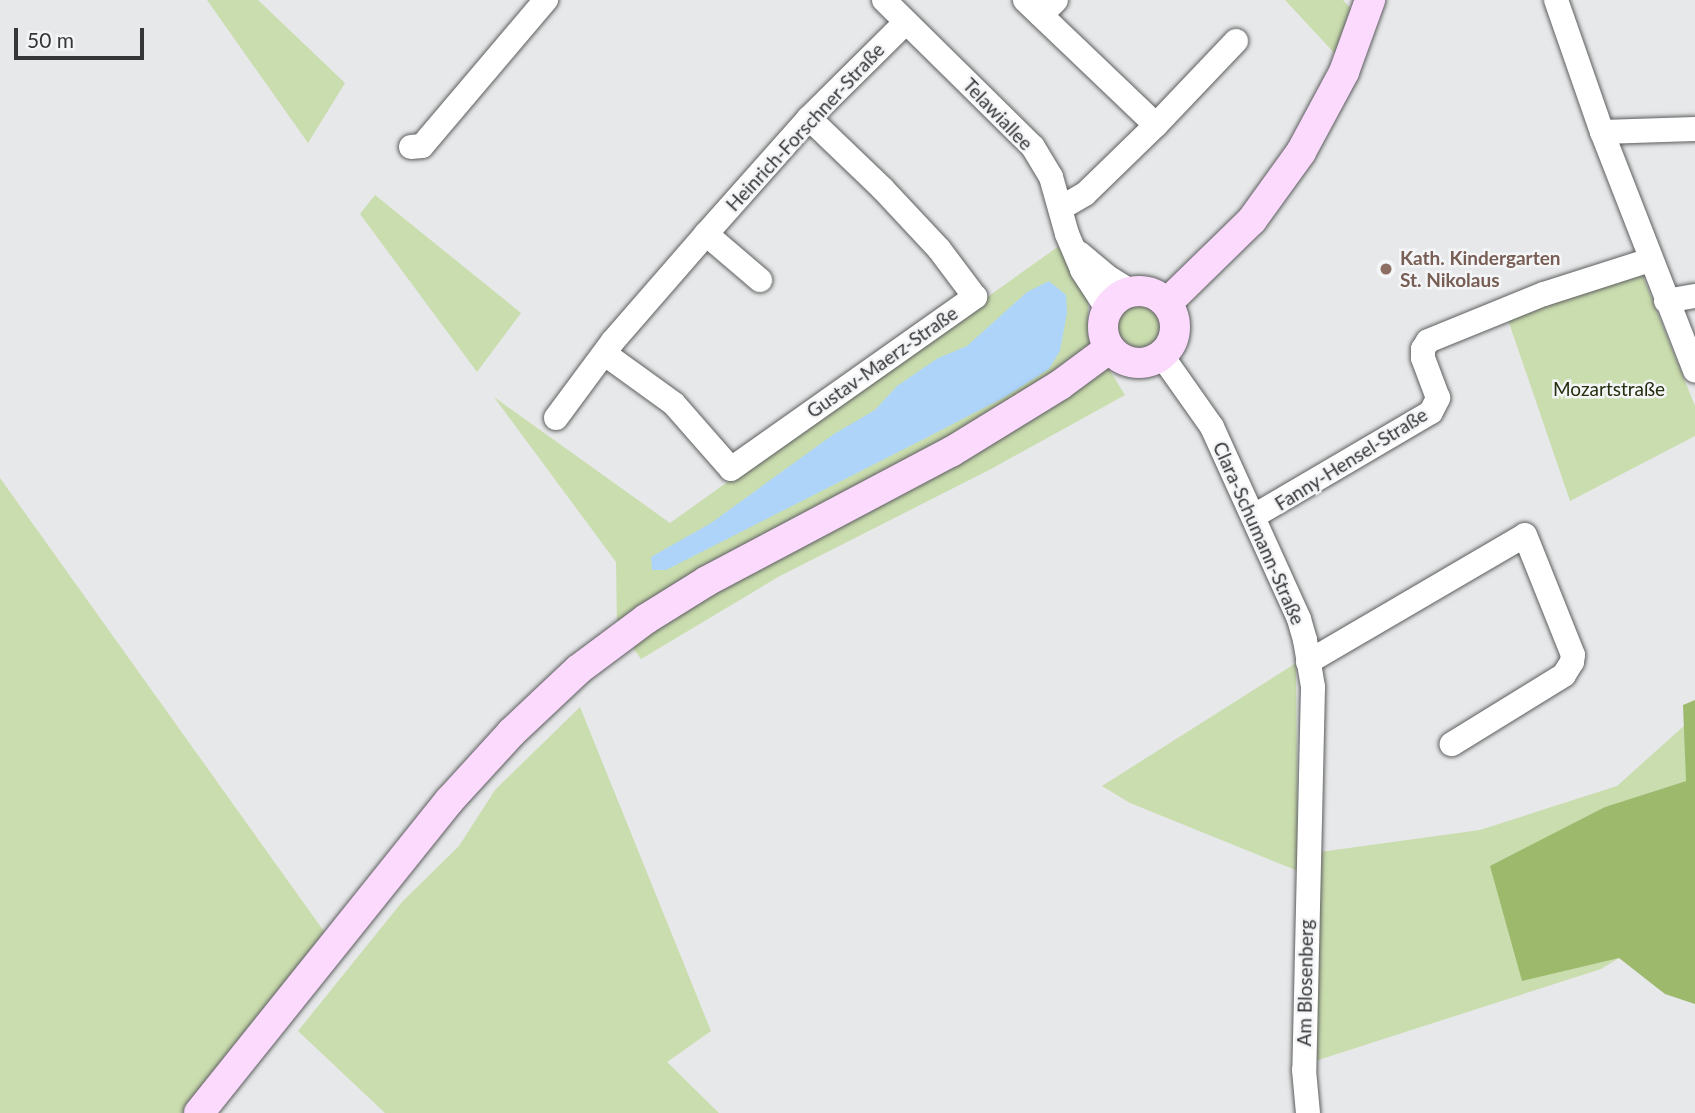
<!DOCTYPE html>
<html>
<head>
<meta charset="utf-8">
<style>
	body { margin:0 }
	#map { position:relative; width:1695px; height:1113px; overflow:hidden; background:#e7e8e9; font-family:Lato,sans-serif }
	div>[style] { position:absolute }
	.green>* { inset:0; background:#caddae }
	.round { border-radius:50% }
	.forest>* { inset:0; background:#9cb96c }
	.water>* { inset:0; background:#aed5f9 }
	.roads { filter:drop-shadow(0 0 2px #5d5e5f) drop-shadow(0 0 2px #5d5e5f) }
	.minor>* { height:24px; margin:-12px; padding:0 12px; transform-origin:12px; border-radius:12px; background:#fff }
	.major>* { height:30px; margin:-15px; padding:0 15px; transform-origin:15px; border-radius:15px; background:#fbdafe }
	.major>.ring { margin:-15px; padding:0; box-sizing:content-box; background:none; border:30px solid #fbdafe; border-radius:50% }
	.dots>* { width:19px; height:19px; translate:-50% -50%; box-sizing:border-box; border:4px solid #f4f5f7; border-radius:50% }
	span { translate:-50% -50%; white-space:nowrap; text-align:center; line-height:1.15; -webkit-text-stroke:5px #f4f5f7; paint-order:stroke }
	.street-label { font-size:19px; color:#363637 }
	.education-label { font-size:19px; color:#785e54; font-weight:700 }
	.left { translate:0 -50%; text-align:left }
	.park-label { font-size:19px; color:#232e0d }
	.scale { position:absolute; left:14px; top:28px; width:130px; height:32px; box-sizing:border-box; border:4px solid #363637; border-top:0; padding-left:9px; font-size:21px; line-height:24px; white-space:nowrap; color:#363637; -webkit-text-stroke:5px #f4f5f7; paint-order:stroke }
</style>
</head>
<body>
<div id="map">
	<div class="green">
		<div style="clip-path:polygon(207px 0,258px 0,345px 83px,308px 143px)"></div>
		<div style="clip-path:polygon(1285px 0,1343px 0,1354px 12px,1337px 56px)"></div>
		<div style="clip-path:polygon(375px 195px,521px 313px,477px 372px,360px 214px)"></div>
		<div style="clip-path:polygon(1059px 246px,1088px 293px,1088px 336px,1125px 395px,991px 469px,778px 577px,641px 659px,617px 625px,616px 562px,494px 397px,670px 523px)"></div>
		<div style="clip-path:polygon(1642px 274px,1695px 406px,1695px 436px,1570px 501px,1506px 314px)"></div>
		<div class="round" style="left:1112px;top:302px;width:52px;height:52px"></div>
		<div style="clip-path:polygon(0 478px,328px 937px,186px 1113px,0 1113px)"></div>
		<div style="clip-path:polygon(1296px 663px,1298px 871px,1130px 803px,1102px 786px)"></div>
		<div style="clip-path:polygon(580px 707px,711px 1031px,667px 1062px,719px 1113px,385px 1113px,298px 1031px,402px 902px,459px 846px,495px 790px)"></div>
		<div style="clip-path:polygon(1685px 725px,1686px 781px,1605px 807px,1619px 958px,1601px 969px,1312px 1062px,1320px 852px,1480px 830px,1617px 786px)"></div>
	</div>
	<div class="forest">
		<div style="clip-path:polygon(1695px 700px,1695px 1004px,1665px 994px,1619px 958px,1522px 981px,1490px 866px,1605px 807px,1686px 781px,1683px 705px)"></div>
	</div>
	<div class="water">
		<div style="clip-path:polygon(1049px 281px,1066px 295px,1067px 313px,1060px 351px,1049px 369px,1005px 397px,924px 439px,666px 570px,652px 570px,651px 557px,711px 523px,834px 434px,875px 410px,897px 386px,938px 358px,967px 346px,1027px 292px)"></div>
	</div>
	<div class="roads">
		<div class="minor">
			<div style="left:884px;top:0;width:209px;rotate:44.6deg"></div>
			<div style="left:1033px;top:147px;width:35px;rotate:59deg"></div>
			<div style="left:1051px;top:177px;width:59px;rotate:74.3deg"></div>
			<div style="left:1067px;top:234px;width:39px;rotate:67deg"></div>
			<div style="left:1082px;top:270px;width:48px;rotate:57deg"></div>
			<div style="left:1025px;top:0;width:181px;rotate:43.7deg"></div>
			<div style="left:1156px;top:125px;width:99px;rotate:135.8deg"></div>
			<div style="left:1085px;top:194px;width:28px;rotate:150deg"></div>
			<div style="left:1556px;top:0;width:140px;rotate:70.8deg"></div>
			<div style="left:1602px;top:132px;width:256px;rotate:68.7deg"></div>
			<div style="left:1041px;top:15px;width:21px;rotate:-45deg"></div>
			<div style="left:1156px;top:125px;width:116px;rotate:-46.4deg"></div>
			<div style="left:1602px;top:132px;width:93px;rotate:-1.8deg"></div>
			<div style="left:411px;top:147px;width:11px;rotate:-5deg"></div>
			<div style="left:422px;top:146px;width:192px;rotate:-49.7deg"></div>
			<div style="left:706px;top:234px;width:71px;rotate:40.4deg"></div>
			<div style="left:1079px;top:253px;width:35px;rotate:40deg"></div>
			<div style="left:1106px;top:276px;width:31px;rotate:32deg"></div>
			<div style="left:1666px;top:301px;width:29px;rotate:-10deg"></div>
			<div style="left:605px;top:354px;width:85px;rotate:35.9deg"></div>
			<div style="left:674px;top:404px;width:86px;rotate:48.8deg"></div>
			<div style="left:731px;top:469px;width:299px;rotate:-35.2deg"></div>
			<div style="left:975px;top:297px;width:60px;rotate:-126.9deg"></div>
			<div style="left:939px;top:249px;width:83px;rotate:-133.1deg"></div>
			<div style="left:882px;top:188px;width:101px;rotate:-136.2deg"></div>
			<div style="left:1162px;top:356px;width:87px;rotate:54.8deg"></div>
			<div style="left:1212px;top:427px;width:211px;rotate:65.6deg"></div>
			<div style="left:1299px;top:619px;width:22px;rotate:74deg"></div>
			<div style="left:1305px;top:640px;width:48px;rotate:80.3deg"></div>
			<div style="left:1313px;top:687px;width:383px;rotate:91.3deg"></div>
			<div style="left:1304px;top:1070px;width:43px;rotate:84.7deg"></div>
			<div style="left:556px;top:418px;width:96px;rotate:-53.5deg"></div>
			<div style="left:613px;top:341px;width:142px;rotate:-49deg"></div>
			<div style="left:706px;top:234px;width:155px;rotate:-48.4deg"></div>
			<div style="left:809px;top:118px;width:136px;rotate:-44.7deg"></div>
			<div style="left:1254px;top:516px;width:205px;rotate:-30.4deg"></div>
			<div style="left:1431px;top:412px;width:16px;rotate:-63deg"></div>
			<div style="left:1438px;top:398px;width:43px;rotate:-110.6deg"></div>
			<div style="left:1423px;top:358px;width:9px;rotate:-90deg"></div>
			<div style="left:1423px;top:349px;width:9px;rotate:-58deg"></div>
			<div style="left:1428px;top:341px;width:125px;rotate:-22.1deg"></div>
			<div style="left:1544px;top:294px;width:111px;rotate:-17.8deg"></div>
			<div style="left:1308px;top:662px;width:251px;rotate:-30.3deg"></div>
			<div style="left:1525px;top:535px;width:129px;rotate:68.2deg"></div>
			<div style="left:1573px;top:655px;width:7px;rotate:98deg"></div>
			<div style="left:1572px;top:662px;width:15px;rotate:122deg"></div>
			<div style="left:1564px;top:675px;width:132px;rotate:148.4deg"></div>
		</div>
		<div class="major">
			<div class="ring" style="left:1103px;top:291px;width:42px;height:42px"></div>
			<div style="left:1167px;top:303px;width:119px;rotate:-44.3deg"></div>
			<div style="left:1252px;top:220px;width:84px;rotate:-54.2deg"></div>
			<div style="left:1301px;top:152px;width:91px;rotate:-61.7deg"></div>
			<div style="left:1344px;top:72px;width:77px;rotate:-70.1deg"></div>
			<div style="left:199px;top:1113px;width:400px;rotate:-51.3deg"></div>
			<div style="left:449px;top:801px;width:92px;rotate:-47.6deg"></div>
			<div style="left:511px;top:733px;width:93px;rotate:-43.3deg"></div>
			<div style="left:579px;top:669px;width:84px;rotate:-36.7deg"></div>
			<div style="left:646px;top:619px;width:72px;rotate:-31.9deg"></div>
			<div style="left:707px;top:581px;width:276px;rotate:-27.9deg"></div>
			<div style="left:951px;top:452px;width:128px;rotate:-31.6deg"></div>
			<div style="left:1060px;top:385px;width:62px;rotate:-36.5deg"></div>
		</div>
	</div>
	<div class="dots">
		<div style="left:1386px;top:269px;background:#8d6e63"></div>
	</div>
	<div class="street-label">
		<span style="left:998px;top:114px;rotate:46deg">Telawiallee</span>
		<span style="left:805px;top:127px;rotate:-47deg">Heinrich-Forschner-Straße</span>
		<span style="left:882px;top:362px;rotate:-35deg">Gustav-Maerz-Straße</span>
		<span style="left:1351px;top:459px;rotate:-32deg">Fanny-Hensel-Straße</span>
		<span style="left:1259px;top:533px;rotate:66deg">Clara-Schumann-Straße</span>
		<span style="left:1305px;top:983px;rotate:-89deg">Am Blosenberg</span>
	</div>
	<div class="education-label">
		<span class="left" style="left:1400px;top:269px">Kath. Kindergarten<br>St. Nikolaus</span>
	</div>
	<div class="park-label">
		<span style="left:1609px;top:389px">Mozartstraße</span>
	</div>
	<div class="scale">50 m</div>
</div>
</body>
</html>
